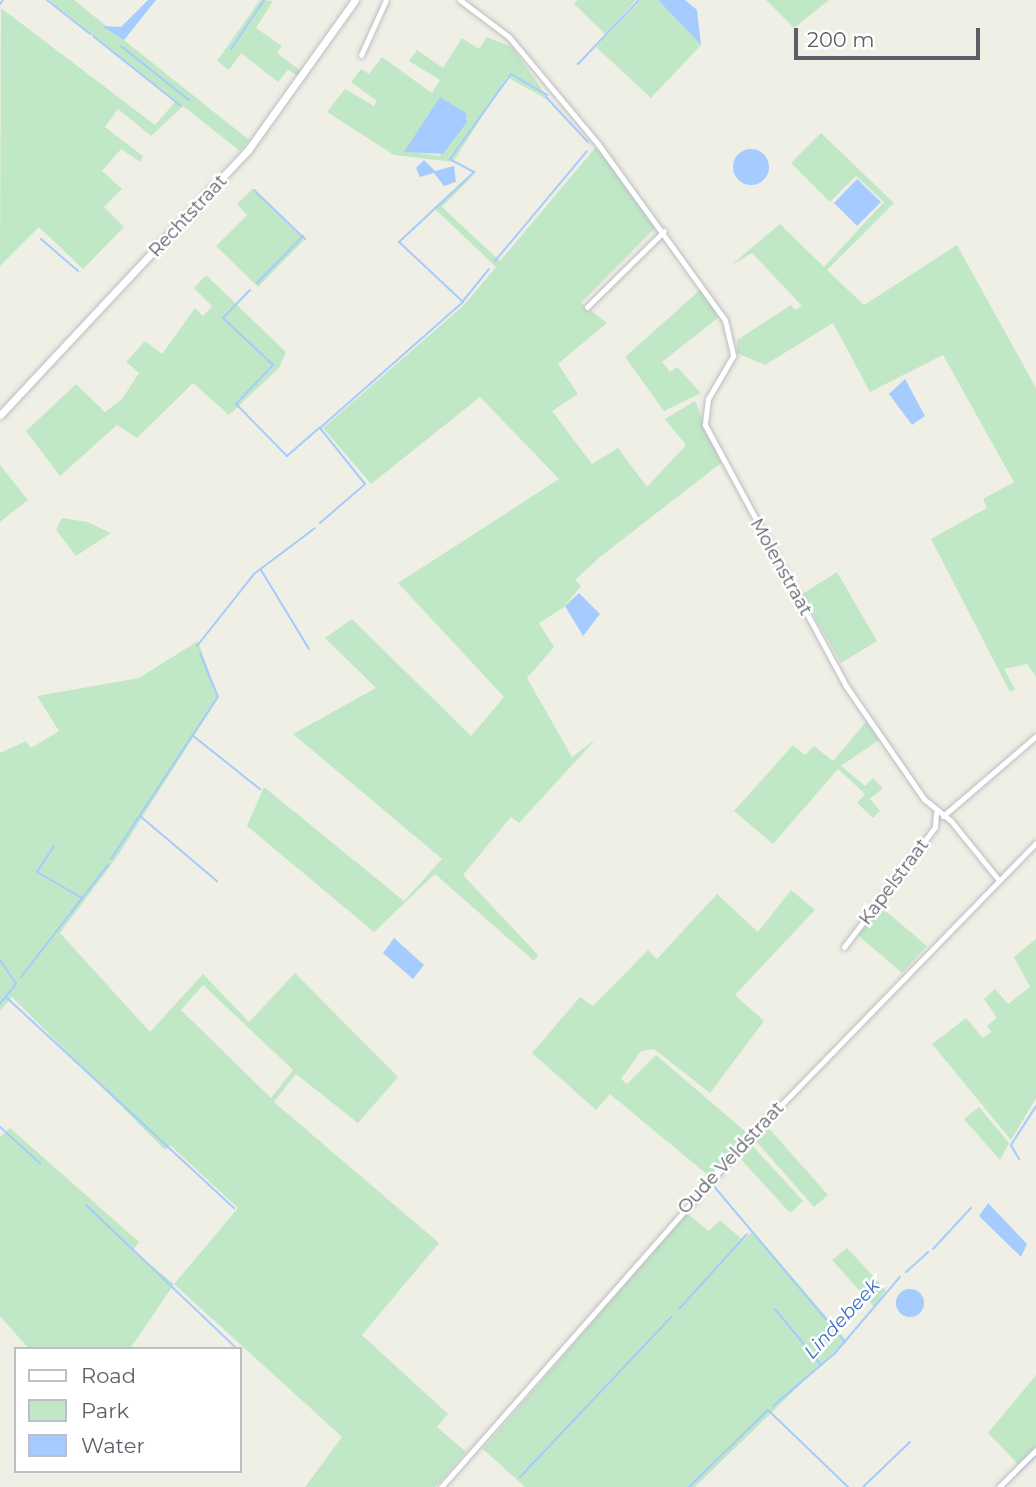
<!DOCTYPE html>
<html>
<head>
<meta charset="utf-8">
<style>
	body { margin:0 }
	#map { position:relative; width:1036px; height:1487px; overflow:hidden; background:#f0efe5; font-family:Montserrat,sans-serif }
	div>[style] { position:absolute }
	.green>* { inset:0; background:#c0e8c6 }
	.water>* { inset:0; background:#a5cbff }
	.round { border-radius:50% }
	.stream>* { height:2px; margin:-1px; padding:0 1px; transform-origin:1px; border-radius:1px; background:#a5cbff }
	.roads { filter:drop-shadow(0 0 2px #bcbdc4) drop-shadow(0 0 2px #bcbdc4) }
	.street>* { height:5px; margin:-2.5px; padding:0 2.5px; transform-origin:2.5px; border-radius:2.5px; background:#fff }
	.secondary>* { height:7px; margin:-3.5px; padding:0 3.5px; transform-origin:3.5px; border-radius:3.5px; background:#fff }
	span { translate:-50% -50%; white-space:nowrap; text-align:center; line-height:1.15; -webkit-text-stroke:5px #fff; paint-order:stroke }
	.street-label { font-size:18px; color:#5c5f66 }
	.water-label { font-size:19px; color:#4270c8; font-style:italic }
	.legend { position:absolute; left:14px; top:1347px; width:228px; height:126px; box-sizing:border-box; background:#fff; border:2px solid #bebfc2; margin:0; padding:9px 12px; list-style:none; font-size:21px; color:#5c5f66 }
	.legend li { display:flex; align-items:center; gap:14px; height:35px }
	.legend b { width:35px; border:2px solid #bebfc2 }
	.scale { position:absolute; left:794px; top:28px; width:186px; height:32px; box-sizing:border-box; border:4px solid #5c5f66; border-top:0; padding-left:9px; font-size:21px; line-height:24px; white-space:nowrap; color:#5c5f66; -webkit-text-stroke:5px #fff; paint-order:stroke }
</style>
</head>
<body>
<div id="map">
	<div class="green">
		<div style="clip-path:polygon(49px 0,74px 0,249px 140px,240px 151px,183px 106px,151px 136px,118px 109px,105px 127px,143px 156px,140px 162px,121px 149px,102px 171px,122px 189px,104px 207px,124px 227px,83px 269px,39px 227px,0 266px,1px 8px,155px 125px,176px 101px)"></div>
		<div style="clip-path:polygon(260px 0,273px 1px,256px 28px,282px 46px,277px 53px,301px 71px,298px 76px,288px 70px,278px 82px,241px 53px,229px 70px,217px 61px)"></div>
		<div style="clip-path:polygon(577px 0,636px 0,605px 34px,574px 4px)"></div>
		<div style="clip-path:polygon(641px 0,658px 0,701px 45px,651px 98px,596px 47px)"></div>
		<div style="clip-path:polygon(766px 0,829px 0,794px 28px)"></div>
		<div style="clip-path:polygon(evenodd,487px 37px,512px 47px,550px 101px,507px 77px,453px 162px,394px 155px,327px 112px,345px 89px,374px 106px,377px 101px,351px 82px,361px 69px,369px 74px,382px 57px,432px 93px,440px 80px,409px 61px,417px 50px,443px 68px,462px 38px,479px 49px,487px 37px,469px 118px,440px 156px,405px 151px,469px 118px)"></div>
		<div style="clip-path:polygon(821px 133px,894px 203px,827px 270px,864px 305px,957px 245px,1036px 388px,1036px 677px,1027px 664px,1004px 669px,1015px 689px,1010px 692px,931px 539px,987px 508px,983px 499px,1014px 482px,943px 355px,870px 392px,833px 323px,765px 365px,737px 353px,737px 340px,791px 305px,795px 310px,802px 306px,752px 253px,730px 266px,780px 224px,824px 267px,884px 202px,856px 176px,830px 202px,791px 163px)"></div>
		<div style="clip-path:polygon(596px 147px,656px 227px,581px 303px,607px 323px,558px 364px,578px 394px,552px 411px,592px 464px,618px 448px,647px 487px,686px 445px,665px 419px,695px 401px,721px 463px,600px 557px,575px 580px,581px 586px,563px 608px,539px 623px,554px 647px,527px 678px,572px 757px,596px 739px,519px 823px,511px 817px,463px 875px,538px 955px,534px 961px,435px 874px,374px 932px,247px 826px,264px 787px,404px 901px,442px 859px,293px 734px,376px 688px,325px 638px,352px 619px,471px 736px,504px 697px,398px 583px,559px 479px,480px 397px,371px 484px,323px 428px,464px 305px,496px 267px,434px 208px,479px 170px,442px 207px,500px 261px)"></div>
		<div style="clip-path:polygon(252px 189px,304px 240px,258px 287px,216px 246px,247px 215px,237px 204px)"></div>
		<div style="clip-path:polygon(206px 275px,286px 352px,279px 368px,229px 415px,193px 383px,137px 438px,117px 425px,60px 476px,26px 431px,76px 384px,105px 412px,122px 399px,139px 373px,126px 362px,145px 341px,162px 354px,195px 308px,203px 316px,212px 306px,194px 288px)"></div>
		<div style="clip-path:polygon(700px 290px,719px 317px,662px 362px,670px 372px,677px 367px,701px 393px,664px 411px,625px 357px)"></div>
		<div style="clip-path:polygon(0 465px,28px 500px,0 522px)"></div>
		<div style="clip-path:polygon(62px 518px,87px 522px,111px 533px,76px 556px,56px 530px)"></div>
		<div style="clip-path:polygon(837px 572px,877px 641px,841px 663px,802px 594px)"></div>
		<div style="clip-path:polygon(evenodd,198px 641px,218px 698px,117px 857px,60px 933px,150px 1032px,203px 974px,249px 1022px,295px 973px,398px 1077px,358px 1123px,296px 1074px,274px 1102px,439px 1243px,362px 1335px,448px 1414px,437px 1427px,466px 1452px,435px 1487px,305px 1487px,342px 1437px,174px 1284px,130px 1349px,29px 1349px,0 1316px,0 1137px,10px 1128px,139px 1242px,133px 1250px,174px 1284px,238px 1208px,170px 1145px,165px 1150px,12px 997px,0 1011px,0 753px,26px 741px,31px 748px,59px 731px,37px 696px,139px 678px,198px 641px,203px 985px,293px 1070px,271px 1098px,181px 1010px,203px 985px)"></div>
		<div style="clip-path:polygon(866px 722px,879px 740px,841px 766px,865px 786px,873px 778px,883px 788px,870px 799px,880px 811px,873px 818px,857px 803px,865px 794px,838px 769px,773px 844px,734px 811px,793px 745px,805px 755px,814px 746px,833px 761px)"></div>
		<div style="clip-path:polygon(791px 890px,815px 910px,735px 995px,764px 1021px,710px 1093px,654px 1049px,641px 1051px,621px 1079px,627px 1084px,656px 1055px,747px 1133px,709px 1176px,610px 1094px,596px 1110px,532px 1053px,580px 997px,593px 1006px,648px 950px,657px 959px,717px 894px,758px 932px)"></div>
		<div style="clip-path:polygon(881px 907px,927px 946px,902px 973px,858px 935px)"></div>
		<div style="clip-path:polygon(1036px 939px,1036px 1098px,1011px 1140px,932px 1044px,966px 1018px,983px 1038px,991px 1032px,987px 1026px,997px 1018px,984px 999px,995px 989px,1008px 1004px,1030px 987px,1014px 957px)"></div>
		<div style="clip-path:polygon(979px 1107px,1009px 1143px,1000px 1160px,964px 1119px)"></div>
		<div style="clip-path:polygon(766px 1125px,828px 1195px,814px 1207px,754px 1139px)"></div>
		<div style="clip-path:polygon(750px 1143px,803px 1201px,790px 1213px,738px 1156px)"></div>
		<div style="clip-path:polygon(686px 1213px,709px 1231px,720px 1220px,743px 1240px,753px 1231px,846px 1340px,695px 1487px,525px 1487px,483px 1449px)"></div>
		<div style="clip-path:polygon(847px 1248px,886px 1290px,874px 1307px,832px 1260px)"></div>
		<div style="clip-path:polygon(1036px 1375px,1036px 1447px,1018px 1464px,988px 1433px)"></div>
	</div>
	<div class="water">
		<div style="clip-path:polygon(148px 0,156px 0,124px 40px,102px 26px,121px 27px)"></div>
		<div style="clip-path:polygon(658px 0,685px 0,697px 10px,701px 45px)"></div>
		<div style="clip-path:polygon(440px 97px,466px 113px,467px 122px,443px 154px,404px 152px)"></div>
		<div class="round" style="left:733px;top:149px;width:36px;height:36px"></div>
		<div style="clip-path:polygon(424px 160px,435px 171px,454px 166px,456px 182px,444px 186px,434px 173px,420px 177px,416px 168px)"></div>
		<div style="clip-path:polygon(857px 179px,881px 202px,857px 226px,834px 203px)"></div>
		<div style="clip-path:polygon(905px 379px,925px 416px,912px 425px,889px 394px)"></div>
		<div style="clip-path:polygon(579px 593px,600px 614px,583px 636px,565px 606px)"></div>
		<div style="clip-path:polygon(394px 938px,424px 965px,413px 979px,383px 953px)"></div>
		<div style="clip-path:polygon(988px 1203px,1027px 1244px,1021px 1257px,979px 1216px)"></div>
		<div class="round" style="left:896px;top:1289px;width:28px;height:28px"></div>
	</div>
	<div class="stream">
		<div style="left:47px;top:0;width:55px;rotate:38.3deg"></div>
		<div style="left:0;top:4px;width:5px;rotate:-53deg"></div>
		<div style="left:93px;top:36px;width:112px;rotate:38.5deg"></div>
		<div style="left:121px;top:46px;width:87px;rotate:38.5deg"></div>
		<div style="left:231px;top:49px;width:59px;rotate:-56deg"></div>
		<div style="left:578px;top:64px;width:88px;rotate:-46.4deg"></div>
		<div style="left:546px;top:97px;width:62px;rotate:47deg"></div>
		<div style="left:254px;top:190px;width:71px;rotate:43.9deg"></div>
		<div style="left:41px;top:239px;width:49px;rotate:40.9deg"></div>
		<div style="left:495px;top:261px;width:143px;rotate:-50.1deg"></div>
		<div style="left:257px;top:283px;width:66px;rotate:-45.6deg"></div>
		<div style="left:250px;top:290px;width:39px;rotate:134deg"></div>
		<div style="left:223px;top:318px;width:69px;rotate:43.2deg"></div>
		<div style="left:273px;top:365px;width:54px;rotate:133.5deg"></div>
		<div style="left:236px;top:404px;width:73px;rotate:45.6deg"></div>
		<div style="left:287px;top:456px;width:43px;rotate:-41.2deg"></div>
		<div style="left:463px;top:301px;width:41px;rotate:-50.9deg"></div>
		<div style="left:320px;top:523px;width:60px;rotate:-40.9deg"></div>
		<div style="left:365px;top:484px;width:72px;rotate:-128.8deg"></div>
		<div style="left:320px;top:428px;width:191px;rotate:-41.4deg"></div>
		<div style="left:463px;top:302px;width:88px;rotate:-136.8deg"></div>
		<div style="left:399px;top:242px;width:103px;rotate:-43deg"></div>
		<div style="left:474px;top:172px;width:27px;rotate:-152deg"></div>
		<div style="left:450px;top:159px;width:105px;rotate:-54.3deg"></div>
		<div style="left:511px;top:74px;width:42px;rotate:30.3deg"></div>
		<div style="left:261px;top:570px;width:92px;rotate:58.7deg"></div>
		<div style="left:197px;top:646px;width:92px;rotate:-51.6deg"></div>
		<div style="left:254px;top:574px;width:76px;rotate:-37deg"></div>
		<div style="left:192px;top:735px;width:87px;rotate:38.5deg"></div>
		<div style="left:140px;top:816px;width:101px;rotate:40.2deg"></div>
		<div style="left:54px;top:846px;width:31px;rotate:123deg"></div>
		<div style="left:37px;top:872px;width:52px;rotate:30deg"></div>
		<div style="left:111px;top:859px;width:194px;rotate:-56.6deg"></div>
		<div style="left:218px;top:697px;width:48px;rotate:-112.2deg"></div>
		<div style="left:0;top:960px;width:29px;rotate:56deg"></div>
		<div style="left:16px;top:984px;width:26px;rotate:129deg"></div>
		<div style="left:21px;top:977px;width:142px;rotate:-52.2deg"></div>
		<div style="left:6px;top:997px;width:311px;rotate:42.8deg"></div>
		<div style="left:0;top:1127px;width:55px;rotate:42.1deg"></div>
		<div style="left:1019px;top:1159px;width:16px;rotate:-120deg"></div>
		<div style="left:1011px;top:1145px;width:46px;rotate:-57.3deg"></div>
		<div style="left:712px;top:1184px;width:207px;rotate:49.9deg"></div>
		<div style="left:86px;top:1205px;width:209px;rotate:43.6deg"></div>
		<div style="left:933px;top:1249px;width:56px;rotate:-47.2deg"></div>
		<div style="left:906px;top:1272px;width:30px;rotate:-42deg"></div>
		<div style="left:679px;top:1309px;width:101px;rotate:-47.8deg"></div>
		<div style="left:775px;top:1309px;width:72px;rotate:50.6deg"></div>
		<div style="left:773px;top:1406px;width:82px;rotate:-40.5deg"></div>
		<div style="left:835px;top:1353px;width:100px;rotate:-49.5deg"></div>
		<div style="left:1017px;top:1474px;width:27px;rotate:-45deg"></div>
		<div style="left:520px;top:1477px;width:221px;rotate:-46.6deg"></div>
		<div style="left:689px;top:1487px;width:110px;rotate:-44.3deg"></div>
		<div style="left:768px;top:1410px;width:111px;rotate:43.9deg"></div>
		<div style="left:863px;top:1487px;width:65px;rotate:-43.8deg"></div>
	</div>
	<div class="roads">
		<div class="street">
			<div style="left:460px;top:0;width:61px;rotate:37.1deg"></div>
			<div style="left:509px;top:37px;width:139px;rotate:50.2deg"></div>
			<div style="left:598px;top:144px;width:217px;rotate:54.2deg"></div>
			<div style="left:725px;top:320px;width:37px;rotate:77deg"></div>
			<div style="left:733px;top:356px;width:50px;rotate:120.2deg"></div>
			<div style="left:708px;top:399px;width:26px;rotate:97deg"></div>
			<div style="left:705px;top:425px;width:297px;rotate:61.6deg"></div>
			<div style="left:846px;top:686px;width:137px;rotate:55.4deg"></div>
			<div style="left:924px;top:799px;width:35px;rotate:39deg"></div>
			<div style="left:951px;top:821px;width:75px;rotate:51deg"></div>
			<div style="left:361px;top:55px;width:60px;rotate:-65.6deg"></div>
			<div style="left:587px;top:307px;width:108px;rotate:-44.6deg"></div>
			<div style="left:943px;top:816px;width:123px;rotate:-40.7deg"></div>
			<div style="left:844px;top:947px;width:151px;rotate:-52.8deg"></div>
			<div style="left:935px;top:827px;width:14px;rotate:-86deg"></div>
			<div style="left:441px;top:1487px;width:464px;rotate:-48.6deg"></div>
			<div style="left:748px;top:1139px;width:413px;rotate:-45.8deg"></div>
			<div style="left:999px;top:1487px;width:52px;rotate:-45deg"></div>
		</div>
		<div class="secondary">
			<div style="left:0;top:415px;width:363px;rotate:-46.9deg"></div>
			<div style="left:248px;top:150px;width:184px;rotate:-54.5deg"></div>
		</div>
	</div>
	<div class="street-label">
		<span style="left:188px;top:216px;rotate:-47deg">Rechtstraat</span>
		<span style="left:781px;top:567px;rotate:61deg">Molenstraat</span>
		<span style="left:894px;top:882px;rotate:-53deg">Kapelstraat</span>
		<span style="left:731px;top:1158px;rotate:-47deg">Oude Veldstraat</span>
	</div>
	<div class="water-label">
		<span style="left:842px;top:1319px;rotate:-47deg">Lindebeek</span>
	</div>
	<ul class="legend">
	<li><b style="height:9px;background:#fff"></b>Road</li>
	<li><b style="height:19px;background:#c0e8c6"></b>Park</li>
	<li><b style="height:19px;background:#a5cbff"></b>Water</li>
	</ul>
	<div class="scale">200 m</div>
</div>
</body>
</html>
